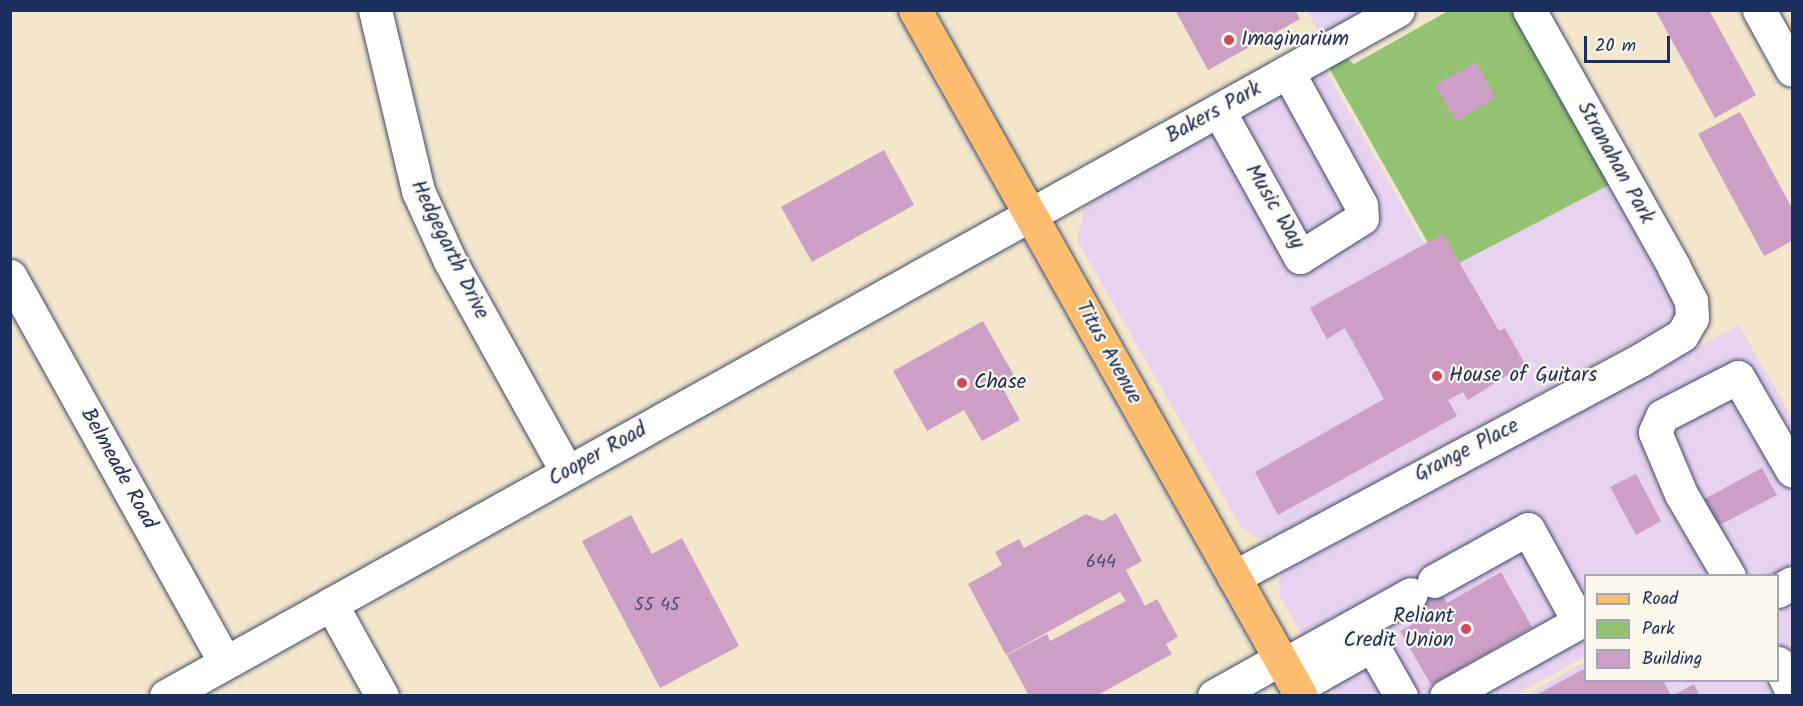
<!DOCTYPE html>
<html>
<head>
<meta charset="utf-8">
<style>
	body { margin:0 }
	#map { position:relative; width:1803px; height:706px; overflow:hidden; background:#f3e6cb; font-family:Kalam,sans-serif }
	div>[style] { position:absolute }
	.built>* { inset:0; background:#e7d2ef }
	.green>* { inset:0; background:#93c372 }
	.building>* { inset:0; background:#cd9fc6 }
	.roads { filter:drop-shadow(0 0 2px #3b4a6e) drop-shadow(0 0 2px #3b4a6e) }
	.minor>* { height:33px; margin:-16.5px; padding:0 16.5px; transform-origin:16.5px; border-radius:16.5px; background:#fff }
	.major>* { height:33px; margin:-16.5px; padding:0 16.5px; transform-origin:16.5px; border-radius:16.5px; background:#fcbd6f }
	.dots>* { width:16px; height:16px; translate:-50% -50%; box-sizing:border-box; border:3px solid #fbf7ec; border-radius:50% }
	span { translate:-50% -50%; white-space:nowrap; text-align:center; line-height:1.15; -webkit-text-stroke:4.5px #fbf7ec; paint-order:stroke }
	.number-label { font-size:18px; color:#484b78 }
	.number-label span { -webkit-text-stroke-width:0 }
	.poi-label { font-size:21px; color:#1b2f5e }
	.left { translate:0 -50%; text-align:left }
	.right { translate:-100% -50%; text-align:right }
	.street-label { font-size:21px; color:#1b2f5e }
	.frame { position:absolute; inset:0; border:12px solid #1b2f5e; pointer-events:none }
	.legend { position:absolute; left:1584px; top:574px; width:195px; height:108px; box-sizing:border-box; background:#fbf7ec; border:2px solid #a1a7b3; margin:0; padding:8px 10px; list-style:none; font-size:18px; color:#1b2f5e }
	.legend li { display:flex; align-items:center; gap:12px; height:30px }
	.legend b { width:30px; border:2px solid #a1a7b3 }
	.scale { position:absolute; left:1584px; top:36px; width:86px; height:27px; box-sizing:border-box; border:3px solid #1b2f5e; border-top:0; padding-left:8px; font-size:18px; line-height:21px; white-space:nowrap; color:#1b2f5e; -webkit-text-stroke:4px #fbf7ec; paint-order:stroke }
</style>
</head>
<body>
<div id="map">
	<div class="built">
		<div style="clip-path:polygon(1307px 11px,1367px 11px,1321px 36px)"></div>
		<div style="clip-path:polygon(1325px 69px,1423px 242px,1443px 234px,1459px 262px,1611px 184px,1680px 307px,1660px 328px,1281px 534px,1258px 539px,1241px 527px,1077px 240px,1084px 209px,1116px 187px)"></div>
		<div style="clip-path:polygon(1739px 325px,1792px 418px,1792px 695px,1778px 680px,1778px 576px,1586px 576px,1585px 656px,1514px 696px,1336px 695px,1280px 596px,1279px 579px,1288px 567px)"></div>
		<div style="clip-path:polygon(1585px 662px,1586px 680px,1764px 681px,1772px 695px,1524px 696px)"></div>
	</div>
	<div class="green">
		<div style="clip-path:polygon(1448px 11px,1514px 11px,1611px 184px,1459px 263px,1428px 243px,1328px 66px,1345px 57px,1354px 64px)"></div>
	</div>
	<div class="building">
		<div style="clip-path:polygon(1175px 10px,1295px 10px,1300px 19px,1208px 70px)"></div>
		<div style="clip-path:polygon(1655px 10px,1709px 10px,1756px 95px,1715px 118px)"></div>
		<div style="clip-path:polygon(1476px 62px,1496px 98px,1456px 121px,1435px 85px)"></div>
		<div style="clip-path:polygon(1740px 112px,1792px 208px,1792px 241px,1764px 256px,1698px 134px)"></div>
		<div style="clip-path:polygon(884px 150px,914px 205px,812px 262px,781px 207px)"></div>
		<div style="clip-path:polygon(1443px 234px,1499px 331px,1505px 328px,1525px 364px,1468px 400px,1463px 392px,1448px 400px,1457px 416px,1278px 515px,1255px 472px,1384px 399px,1345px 328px,1327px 339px,1310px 308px)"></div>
		<div style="clip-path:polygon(983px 321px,1016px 379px,1002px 387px,1020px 420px,982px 441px,964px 410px,927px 431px,893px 371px)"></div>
		<div style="clip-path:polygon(1762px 468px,1777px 495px,1710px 530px,1695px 504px)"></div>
		<div style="clip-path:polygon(1636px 474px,1661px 521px,1636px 535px,1610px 487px)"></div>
		<div style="clip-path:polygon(1116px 513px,1142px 561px,1126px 570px,1145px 606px,1157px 599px,1178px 637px,1166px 644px,1172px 654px,1096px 696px,1029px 696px,1007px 655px,1047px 634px,1050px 641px,1126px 601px,1120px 592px,1006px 655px,968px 584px,1002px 565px,995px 552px,1019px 539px,1024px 548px,1086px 514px,1102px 521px)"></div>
		<div style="clip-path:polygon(631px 515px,652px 554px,682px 538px,739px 646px,660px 688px,582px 541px)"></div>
		<div style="clip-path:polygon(1501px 572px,1532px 627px,1431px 685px,1400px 631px,1424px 618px,1411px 594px,1434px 581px,1447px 603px)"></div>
		<div style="clip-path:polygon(1586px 668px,1586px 680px,1663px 680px,1671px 696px,1534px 696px)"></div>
		<div style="clip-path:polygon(1694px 684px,1700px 696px,1672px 696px)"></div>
	</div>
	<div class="roads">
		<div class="minor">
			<div style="left:375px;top:10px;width:186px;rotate:76.6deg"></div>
			<div style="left:418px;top:191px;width:77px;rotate:65.4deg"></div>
			<div style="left:450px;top:261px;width:241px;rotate:61deg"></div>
			<div style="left:1759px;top:10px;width:68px;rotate:61.2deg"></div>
			<div style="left:1219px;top:111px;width:167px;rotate:61deg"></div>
			<div style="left:1300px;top:257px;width:73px;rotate:-32.2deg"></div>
			<div style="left:1362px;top:218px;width:13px;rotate:-94deg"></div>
			<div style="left:1361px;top:205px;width:152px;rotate:-118.8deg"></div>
			<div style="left:10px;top:276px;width:442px;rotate:60.9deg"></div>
			<div style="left:1729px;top:576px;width:95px;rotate:-120.3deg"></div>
			<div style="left:1681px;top:494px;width:67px;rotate:-112.8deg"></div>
			<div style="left:1655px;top:432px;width:17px;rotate:-66deg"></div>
			<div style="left:1662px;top:416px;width:85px;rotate:-27.2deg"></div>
			<div style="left:1738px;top:377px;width:108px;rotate:59.9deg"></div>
			<div style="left:1234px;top:577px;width:463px;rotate:-28.1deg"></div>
			<div style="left:1642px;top:359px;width:47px;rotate:-31deg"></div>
			<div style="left:1682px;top:335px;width:20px;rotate:-60deg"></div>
			<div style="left:1692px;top:318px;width:17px;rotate:-93deg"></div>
			<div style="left:1691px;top:301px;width:38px;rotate:-117deg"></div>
			<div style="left:1674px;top:267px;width:295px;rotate:-119.4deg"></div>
			<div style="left:1434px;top:581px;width:107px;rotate:-29deg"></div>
			<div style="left:1528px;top:529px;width:106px;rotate:61.3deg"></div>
			<div style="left:1579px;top:622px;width:152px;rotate:150.9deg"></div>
			<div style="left:1778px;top:591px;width:16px;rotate:-30deg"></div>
			<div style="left:331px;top:604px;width:105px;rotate:61deg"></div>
			<div style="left:1778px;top:663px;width:32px;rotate:64deg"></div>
			<div style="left:1283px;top:665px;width:146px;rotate:-29deg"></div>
			<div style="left:1296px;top:688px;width:87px;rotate:-29.5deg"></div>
			<div style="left:1372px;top:645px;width:59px;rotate:60.4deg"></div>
			<div style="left:166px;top:696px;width:1410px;rotate:-29.11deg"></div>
			<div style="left:1214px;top:696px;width:76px;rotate:-29.3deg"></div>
		</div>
		<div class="major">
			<div style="left:915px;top:10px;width:787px;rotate:60.63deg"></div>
		</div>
	</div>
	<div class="dots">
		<div style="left:1229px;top:40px;background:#d1495b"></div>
		<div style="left:1437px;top:376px;background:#d1495b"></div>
		<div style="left:962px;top:383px;background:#d1495b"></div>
		<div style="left:1466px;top:629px;background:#d1495b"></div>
	</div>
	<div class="number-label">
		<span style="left:1101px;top:563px">644</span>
		<span style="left:644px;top:606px">55</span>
		<span style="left:670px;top:606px">45</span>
	</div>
	<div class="poi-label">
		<span class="left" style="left:1241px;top:40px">Imaginarium</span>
		<span class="left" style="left:1449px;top:376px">House of Guitars</span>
		<span class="left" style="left:974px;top:383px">Chase</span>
		<span class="right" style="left:1454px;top:629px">Reliant<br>Credit Union</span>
	</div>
	<div class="street-label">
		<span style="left:1214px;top:113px;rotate:-29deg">Bakers Park</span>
		<span style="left:1615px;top:163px;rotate:61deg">Stranahan Park</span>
		<span style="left:1274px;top:207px;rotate:59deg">Music Way</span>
		<span style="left:449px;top:250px;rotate:64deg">Hedgegarth Drive</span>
		<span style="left:1108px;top:353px;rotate:61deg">Titus Avenue</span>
		<span style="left:1467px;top:451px;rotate:-27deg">Grange Place</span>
		<span style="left:598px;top:455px;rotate:-29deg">Cooper Road</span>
		<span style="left:118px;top:469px;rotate:61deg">Belmeade Road</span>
	</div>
	<div class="frame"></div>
	<ul class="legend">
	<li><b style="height:8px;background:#fcbd6f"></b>Road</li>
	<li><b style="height:16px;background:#93c372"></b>Park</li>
	<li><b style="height:16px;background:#cd9fc6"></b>Building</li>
	</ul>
	<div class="scale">20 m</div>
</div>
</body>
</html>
